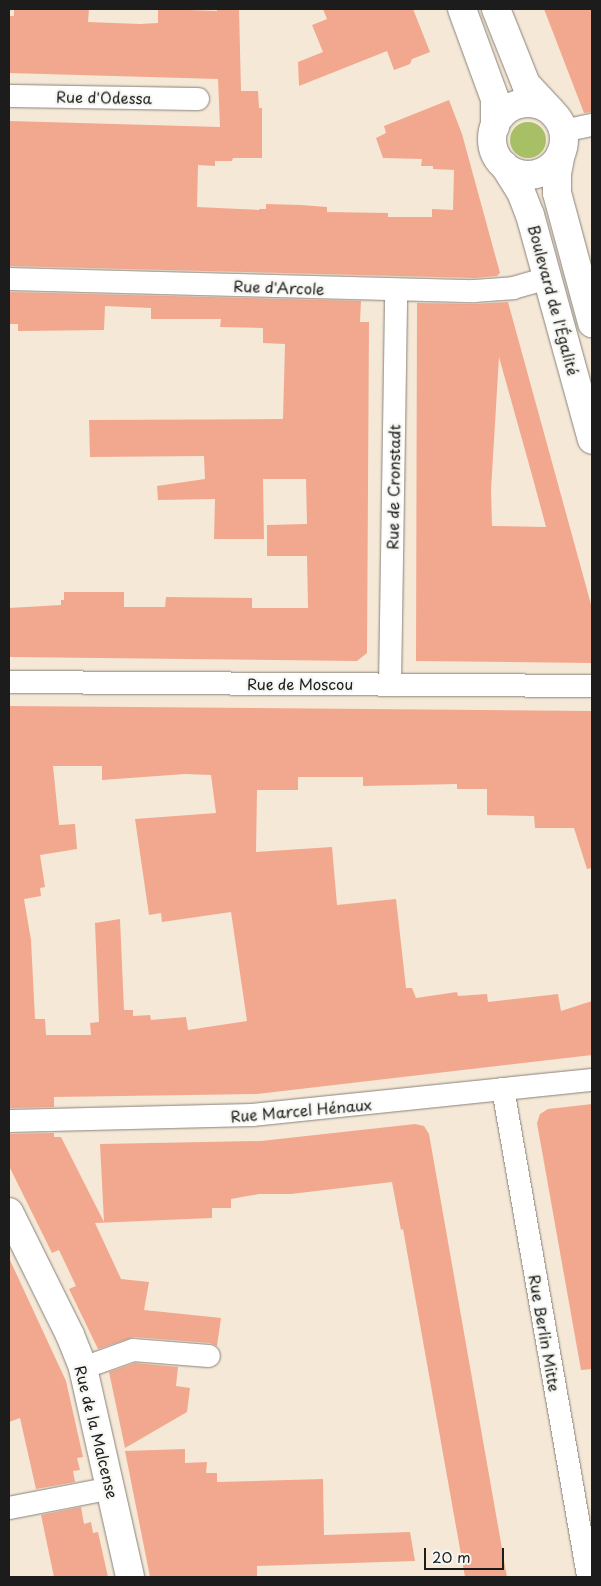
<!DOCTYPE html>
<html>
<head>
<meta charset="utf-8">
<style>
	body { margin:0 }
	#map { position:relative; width:601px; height:1586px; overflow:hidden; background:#f5e8d7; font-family:"Playpen Sans",sans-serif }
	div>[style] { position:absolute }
	.green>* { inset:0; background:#a7bf65 }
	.round { border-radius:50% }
	.building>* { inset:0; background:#f2a88e }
	.roads { filter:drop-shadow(0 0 1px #88827a) drop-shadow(0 0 1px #88827a) }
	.minor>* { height:22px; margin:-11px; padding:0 11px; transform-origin:11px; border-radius:11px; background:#fff }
	.tertiary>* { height:28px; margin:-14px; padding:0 14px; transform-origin:14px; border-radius:14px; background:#fff }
	.secondary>* { height:28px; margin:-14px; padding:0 14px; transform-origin:14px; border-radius:14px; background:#fff }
	.secondary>.ring { margin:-14px; padding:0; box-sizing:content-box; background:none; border:28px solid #fff; border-radius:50% }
	span { translate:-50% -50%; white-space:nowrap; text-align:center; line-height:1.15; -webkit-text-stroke:4.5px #f6f6f2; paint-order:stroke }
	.street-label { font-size:15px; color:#1c1c1c }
	.frame { position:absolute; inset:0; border:10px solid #1c1c1c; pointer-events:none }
	.scale { position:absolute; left:424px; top:1548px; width:80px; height:22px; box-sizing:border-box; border:2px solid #1c1c1c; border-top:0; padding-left:6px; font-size:15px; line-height:18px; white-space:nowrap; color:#1c1c1c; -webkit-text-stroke:4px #f6f6f2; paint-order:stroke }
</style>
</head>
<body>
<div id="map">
	<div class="green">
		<div class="round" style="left:510px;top:122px;width:36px;height:36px"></div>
	</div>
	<div class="building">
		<div style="clip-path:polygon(14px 9px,89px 9px,88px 22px,140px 24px,158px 23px,158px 9px,217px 11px,217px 9px,239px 9px,241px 91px,258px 91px,259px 108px,262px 108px,262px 158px,233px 158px,232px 161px,215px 161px,215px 166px,198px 165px,197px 207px,259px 210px,259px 209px,266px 209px,266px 204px,301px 205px,327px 207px,327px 212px,388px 213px,388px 217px,432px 217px,432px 209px,453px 210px,454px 170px,433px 169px,433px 166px,421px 166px,422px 159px,383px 158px,376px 138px,386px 133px,384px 126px,449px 100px,462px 134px,500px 273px,497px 276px,474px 278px,9px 266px,9px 121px,220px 127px,218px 79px,9px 73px,9px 16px,14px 16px)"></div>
		<div style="clip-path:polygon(323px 9px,413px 9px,430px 52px,412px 59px,410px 64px,394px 70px,387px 51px,299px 86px,298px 62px,323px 52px,312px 25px,327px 19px)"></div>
		<div style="clip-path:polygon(544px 9px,592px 9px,592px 112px,584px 113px)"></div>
		<div style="clip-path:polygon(9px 292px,361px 301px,360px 322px,369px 322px,367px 653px,357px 661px,9px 657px,9px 608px,61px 605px,61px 600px,64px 600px,64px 592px,124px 592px,124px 607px,165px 607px,166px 597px,252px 598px,252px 608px,308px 608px,307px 556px,267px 556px,267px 525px,307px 524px,306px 479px,263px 479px,264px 539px,214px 539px,215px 499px,158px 500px,157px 486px,205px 479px,204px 456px,90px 457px,89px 420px,283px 419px,285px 344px,263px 343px,263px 328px,220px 327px,221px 319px,151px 319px,151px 308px,105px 306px,104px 330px,18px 331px,18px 324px,9px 324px)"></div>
		<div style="clip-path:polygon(evenodd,508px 302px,592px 608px,592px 663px,416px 661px,417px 303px,474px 304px,508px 302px,499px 357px,532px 475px,546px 527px,492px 526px,491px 490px,499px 357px)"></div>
		<div style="clip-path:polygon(evenodd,9px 706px,592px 711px,592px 868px,587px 869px,574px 828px,535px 828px,534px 816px,487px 815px,487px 789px,457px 789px,457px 784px,363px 786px,363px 777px,298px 777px,298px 790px,257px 790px,256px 852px,332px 847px,337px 905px,396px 899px,406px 988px,412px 988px,416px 998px,457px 992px,458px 996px,487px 994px,488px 1002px,558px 994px,561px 1011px,592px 1001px,592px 1055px,257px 1094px,54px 1097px,54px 1107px,9px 1108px,9px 706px,53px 766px,102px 766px,102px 780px,185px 774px,211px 775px,216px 813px,135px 819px,149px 915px,161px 913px,162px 922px,231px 912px,247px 1021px,188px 1030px,186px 1017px,151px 1020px,150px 1015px,133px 1016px,133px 1010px,124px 1010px,120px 919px,95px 923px,99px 1022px,90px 1023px,91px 1035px,46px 1035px,45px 1019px,35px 1019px,31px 940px,24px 899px,41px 896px,40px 888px,45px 887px,40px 855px,77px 849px,75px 824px,59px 825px,53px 766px)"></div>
		<div style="clip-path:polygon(592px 1104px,592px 1369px,581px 1370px,537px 1123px,540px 1114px,548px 1109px)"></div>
		<div style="clip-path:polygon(415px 1124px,424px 1126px,429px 1134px,507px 1577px,465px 1577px,403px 1229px,401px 1230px,392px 1182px,291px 1194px,259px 1194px,231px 1199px,231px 1208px,212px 1208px,212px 1218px,95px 1223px,121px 1279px,149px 1282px,144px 1310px,221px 1318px,217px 1346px,210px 1343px,134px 1337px,98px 1349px,69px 1289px,76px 1286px,59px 1250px,52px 1253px,9px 1166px,9px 1134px,54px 1133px,54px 1137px,61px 1137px,104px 1222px,100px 1144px,261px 1141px)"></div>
		<div style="clip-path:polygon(9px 1258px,66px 1381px,83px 1457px,77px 1458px,80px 1470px,73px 1471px,75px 1482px,36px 1489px,20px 1418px,9px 1422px)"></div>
		<div style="clip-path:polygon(135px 1363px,178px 1367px,176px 1386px,190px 1388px,187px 1412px,125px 1448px,109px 1372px)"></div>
		<div style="clip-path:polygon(185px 1449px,185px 1463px,207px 1462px,206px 1473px,217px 1473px,217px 1482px,323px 1479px,324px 1535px,410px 1532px,415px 1561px,257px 1566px,257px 1577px,150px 1577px,125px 1451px)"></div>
		<div style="clip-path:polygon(81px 1507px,84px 1524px,91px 1522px,93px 1533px,98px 1532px,108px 1577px,54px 1577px,41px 1515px)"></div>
	</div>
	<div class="roads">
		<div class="minor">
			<div style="left:9px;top:96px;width:189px;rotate:0.9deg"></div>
			<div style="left:563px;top:131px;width:30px;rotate:-12deg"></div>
			<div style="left:9px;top:279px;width:465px;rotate:1.5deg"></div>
			<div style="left:474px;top:291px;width:39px;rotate:-4deg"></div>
			<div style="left:513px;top:288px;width:36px;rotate:-16deg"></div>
			<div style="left:9px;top:682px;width:583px;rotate:0.39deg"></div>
			<div style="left:390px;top:685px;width:395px;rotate:-89.1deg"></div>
			<div style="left:503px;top:1089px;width:495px;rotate:80.1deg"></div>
			<div style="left:9px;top:1121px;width:243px;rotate:-1.4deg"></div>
			<div style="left:252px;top:1115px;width:342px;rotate:-5.9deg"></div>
			<div style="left:83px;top:1368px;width:53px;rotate:-19.8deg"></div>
			<div style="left:133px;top:1350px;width:76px;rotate:4.5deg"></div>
			<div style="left:9px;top:1508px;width:105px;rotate:-11deg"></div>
		</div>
		<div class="tertiary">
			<div style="left:9px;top:1212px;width:137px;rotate:63.6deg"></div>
			<div style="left:70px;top:1335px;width:35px;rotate:68deg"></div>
			<div style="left:83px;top:1368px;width:214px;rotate:77.3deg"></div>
		</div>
		<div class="secondary">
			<div style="left:462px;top:9px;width:96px;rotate:69.9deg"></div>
			<div style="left:495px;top:99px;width:28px;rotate:90deg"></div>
			<div style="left:496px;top:9px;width:81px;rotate:68.2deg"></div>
			<div style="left:526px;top:84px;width:37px;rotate:47deg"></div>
			<div class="ring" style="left:492px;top:103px;width:44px;height:44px"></div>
			<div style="left:561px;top:153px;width:20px;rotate:101deg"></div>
			<div style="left:557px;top:173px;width:20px;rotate:90deg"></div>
			<div style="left:557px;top:193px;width:135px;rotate:74.9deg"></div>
			<div style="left:504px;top:165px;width:32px;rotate:58deg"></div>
			<div style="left:521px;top:192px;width:25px;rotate:69deg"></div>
			<div style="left:530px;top:215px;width:233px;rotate:74.6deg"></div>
		</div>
	</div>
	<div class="street-label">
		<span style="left:104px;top:97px;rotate:1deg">Rue d'Odessa</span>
		<span style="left:279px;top:287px;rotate:2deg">Rue d'Arcole</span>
		<span style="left:554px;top:300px;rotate:75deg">Boulevard de l'Égalité</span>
		<span style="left:393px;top:487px;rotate:-89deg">Rue de Cronstadt</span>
		<span style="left:300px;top:684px">Rue de Moscou</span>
		<span style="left:301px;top:1110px;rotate:-5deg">Rue Marcel Hénaux</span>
		<span style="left:545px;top:1333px;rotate:80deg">Rue Berlin Mitte</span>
		<span style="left:97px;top:1432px;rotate:76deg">Rue de la Malcense</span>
	</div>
	<div class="frame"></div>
	<div class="scale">20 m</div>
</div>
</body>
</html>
